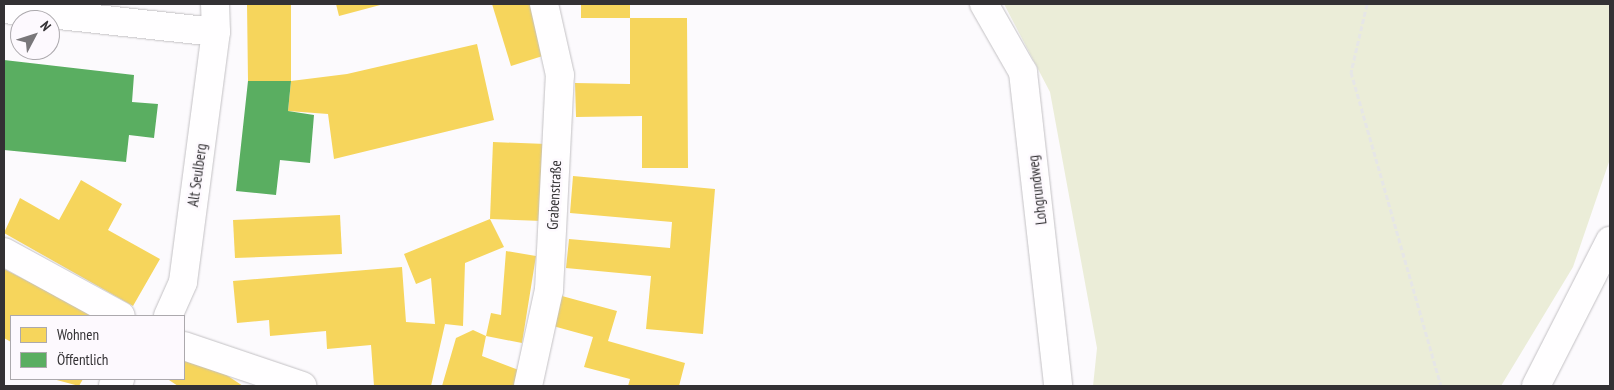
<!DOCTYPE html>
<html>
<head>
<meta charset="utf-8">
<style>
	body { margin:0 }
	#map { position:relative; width:1614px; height:390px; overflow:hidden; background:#fcfafd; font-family:"PT Sans Narrow",sans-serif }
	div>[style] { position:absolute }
	.green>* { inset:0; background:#ebedd8 }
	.homes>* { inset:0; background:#f6d55c }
	.public>* { inset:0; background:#5aae61 }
	.path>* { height:3px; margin-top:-1.5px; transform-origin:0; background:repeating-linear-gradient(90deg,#e6e6e6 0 5px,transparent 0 7.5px) }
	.roads { filter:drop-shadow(0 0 1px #c3c1c4) drop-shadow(0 0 1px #c3c1c4) }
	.minor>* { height:28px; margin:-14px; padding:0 14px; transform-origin:14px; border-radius:14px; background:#fffeff }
	.tertiary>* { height:28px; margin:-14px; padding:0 14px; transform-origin:14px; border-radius:14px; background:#fffeff }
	span { translate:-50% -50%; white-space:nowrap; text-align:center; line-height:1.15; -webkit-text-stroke:5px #fdf9fe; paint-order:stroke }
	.street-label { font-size:15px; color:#333134 }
	.frame { position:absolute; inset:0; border:5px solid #333134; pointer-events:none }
	.legend { position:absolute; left:10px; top:315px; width:175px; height:65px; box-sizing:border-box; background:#fdf9fe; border:1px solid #aca9ad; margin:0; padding:6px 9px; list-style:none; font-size:15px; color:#333134 }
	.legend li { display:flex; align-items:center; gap:10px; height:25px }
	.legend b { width:25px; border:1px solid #aca9ad }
	.north { position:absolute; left:10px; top:10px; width:50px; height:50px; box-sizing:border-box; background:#fdf9fe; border:1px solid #aca9ad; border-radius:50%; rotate:50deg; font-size:14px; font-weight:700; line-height:20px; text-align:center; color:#333134 }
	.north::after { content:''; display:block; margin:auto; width:18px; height:22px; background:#79777a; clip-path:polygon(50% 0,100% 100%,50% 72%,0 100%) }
</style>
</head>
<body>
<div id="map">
	<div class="green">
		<div style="clip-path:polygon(1004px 4px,1610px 4px,1610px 159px,1573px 267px,1501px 386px,1093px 386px,1097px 348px,1050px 92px)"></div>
	</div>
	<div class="homes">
		<div style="clip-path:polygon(247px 4px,291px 4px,291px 81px,347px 74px,477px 44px,494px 120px,334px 159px,328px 114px,288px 111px,291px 81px,248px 81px)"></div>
		<div style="clip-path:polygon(336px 4px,384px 4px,339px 16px)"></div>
		<div style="clip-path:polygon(492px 4px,534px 4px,549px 54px,511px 66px)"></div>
		<div style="clip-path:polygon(581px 4px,630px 4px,630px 18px,581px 18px)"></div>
		<div style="clip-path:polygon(630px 18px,687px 18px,688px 168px,642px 168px,642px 116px,576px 117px,575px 83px,630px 84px)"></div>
		<div style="clip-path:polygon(493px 142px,546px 144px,543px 221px,490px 219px)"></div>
		<div style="clip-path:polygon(573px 176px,715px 189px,703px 334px,646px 329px,651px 276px,566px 268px,569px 239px,670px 248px,672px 222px,570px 213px)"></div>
		<div style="clip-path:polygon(81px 180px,122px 204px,108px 230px,160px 259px,133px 306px,4px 233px,20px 198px,59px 220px)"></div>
		<div style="clip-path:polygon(340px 215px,342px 254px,235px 258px,233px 220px)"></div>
		<div style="clip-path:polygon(490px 219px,504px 247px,465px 263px,463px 326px,445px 324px,431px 386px,374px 386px,371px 345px,327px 349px,326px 331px,270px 336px,269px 320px,237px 323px,233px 281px,402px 267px,406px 322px,435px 324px,431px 278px,416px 284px,404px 254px)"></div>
		<div style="clip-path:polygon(506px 251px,536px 256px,522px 343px,486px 336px,491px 313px,501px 315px)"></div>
		<div style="clip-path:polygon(4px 269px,96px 316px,11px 316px,11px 342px,4px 338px)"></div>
		<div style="clip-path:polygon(562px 296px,617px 311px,608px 341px,685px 363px,679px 386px,628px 386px,630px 379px,584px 367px,593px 337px,553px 326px)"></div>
		<div style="clip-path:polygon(473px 330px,486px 336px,482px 356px,524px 372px,521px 386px,442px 386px,456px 338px)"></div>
		<div style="clip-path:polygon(189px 350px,243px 386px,178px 386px,169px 380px,184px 379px,184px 357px)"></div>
		<div style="clip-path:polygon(53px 379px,83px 379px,79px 386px)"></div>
	</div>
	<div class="public">
		<div style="clip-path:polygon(4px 60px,134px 75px,132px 102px,158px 104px,154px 138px,129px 135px,126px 162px,4px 150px)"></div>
		<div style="clip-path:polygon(248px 81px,291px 81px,288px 111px,314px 115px,310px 163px,280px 160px,276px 195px,236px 191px)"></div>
	</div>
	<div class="path">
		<div style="left:1367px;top:4px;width:70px;rotate:103.2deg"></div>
		<div style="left:1351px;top:72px;width:327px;rotate:74deg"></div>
	</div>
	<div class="roads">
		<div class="minor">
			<div style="left:984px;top:4px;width:78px;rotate:60.2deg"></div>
			<div style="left:1023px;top:72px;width:316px;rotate:83.6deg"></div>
			<div style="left:4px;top:9px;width:213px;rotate:6.2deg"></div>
			<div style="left:4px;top:252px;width:133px;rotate:28.7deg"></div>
			<div style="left:168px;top:316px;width:37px;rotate:-66deg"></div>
			<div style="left:183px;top:282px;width:252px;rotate:-82.5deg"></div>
			<div style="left:216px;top:32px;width:28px;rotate:-92deg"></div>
			<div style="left:184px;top:346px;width:125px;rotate:18.7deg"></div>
			<div style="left:113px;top:386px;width:10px;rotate:-45deg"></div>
			<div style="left:528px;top:386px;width:98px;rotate:-77.7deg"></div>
			<div style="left:549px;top:290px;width:215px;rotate:-87.1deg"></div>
			<div style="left:560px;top:75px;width:73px;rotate:-102.7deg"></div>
		</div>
		<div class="tertiary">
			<div style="left:1536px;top:386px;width:163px;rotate:-63deg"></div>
		</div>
	</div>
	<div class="street-label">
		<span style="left:197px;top:175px;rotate:-82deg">Alt Seulberg</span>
		<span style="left:1037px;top:190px;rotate:-97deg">Lohgrundweg</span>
		<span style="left:554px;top:195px;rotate:-87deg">Grabenstraße</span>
	</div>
	<div class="frame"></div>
	<ul class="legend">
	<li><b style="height:14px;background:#f6d55c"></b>Wohnen</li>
	<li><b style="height:14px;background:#5aae61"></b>Öffentlich</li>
	</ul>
	<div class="north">N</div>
</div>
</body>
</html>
